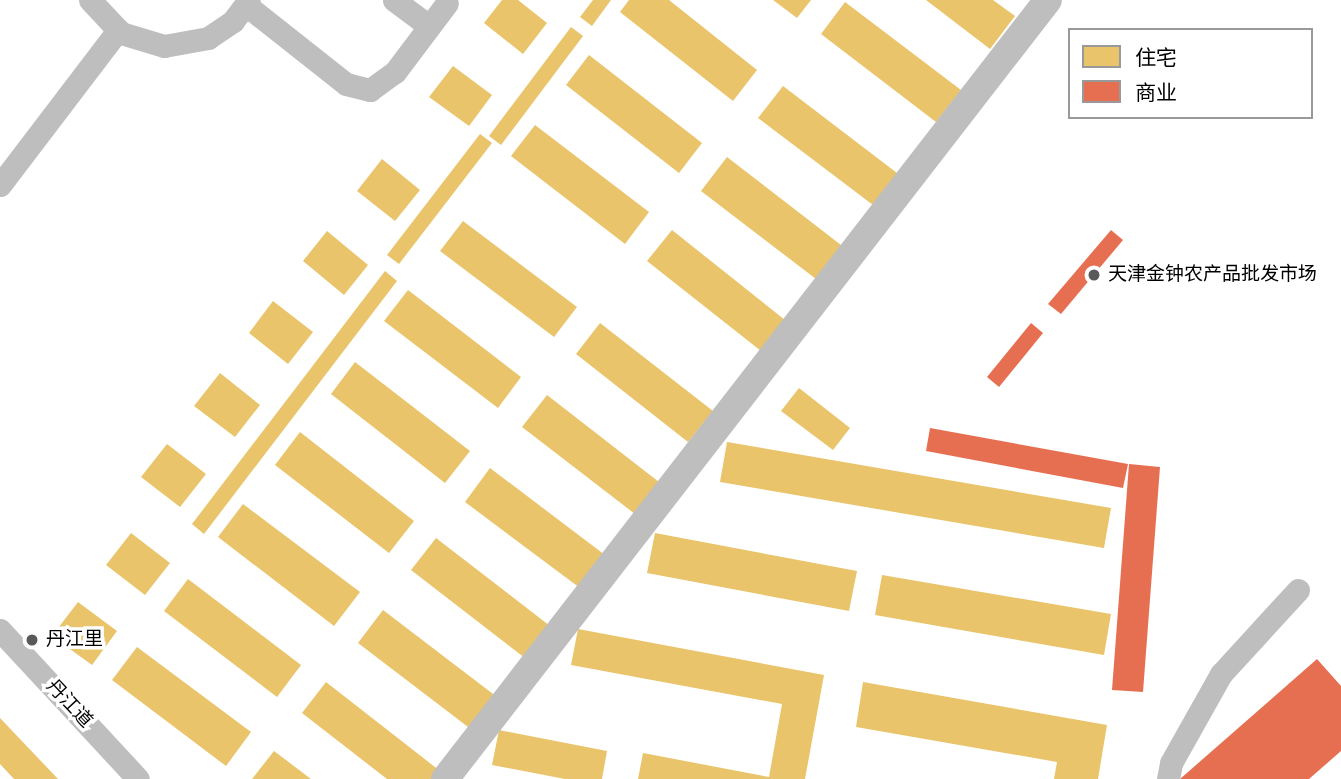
<!DOCTYPE html>
<html>
<head>
<meta charset="utf-8">
<style>
	body { margin:0 }
	#map { position:relative; width:1341px; height:779px; overflow:hidden; background:#fff; font-family:"Nunito Sans","Noto Sans SC",sans-serif }
	div>[style] { position:absolute }
	.homes>* { inset:0; background:#e9c46a }
	.shops>* { inset:0; background:#e76f51 }
	.minor>* { height:23px; margin:-11.5px; padding:0 11.5px; transform-origin:11.5px; border-radius:11.5px; background:#bebebe }
	.tertiary>* { height:28px; margin:-14px; padding:0 14px; transform-origin:14px; border-radius:14px; background:#bebebe }
	.dots>* { width:19px; height:19px; translate:-50% -50%; box-sizing:border-box; border:4px solid #fff; border-radius:50% }
	span { translate:-50% -50%; white-space:nowrap; text-align:center; line-height:1.15; -webkit-text-stroke:7px #fff; paint-order:stroke }
	.poi-label { font-size:19px; color:#000 }
	.left { translate:0 -50%; text-align:left }
	.street-label { font-size:19px; color:#000 }
	.legend { position:absolute; left:1068px; top:28px; width:245px; height:91px; box-sizing:border-box; background:#fff; border:2px solid #999; margin:0; padding:9px 12px; list-style:none; font-size:21px; color:#000 }
	.legend li { display:flex; align-items:center; gap:14px; height:35px }
	.legend b { width:35px; border:2px solid #999 }
</style>
</head>
<body>
<div id="map">
	<div class="homes">
		<div style="clip-path:polygon(502px 0,518px 0,547px 23px,523px 54px,484px 23px)"></div>
		<div style="clip-path:polygon(593px 0,611px 0,592px 26px,580px 17px)"></div>
		<div style="clip-path:polygon(629px 0,669px 0,757px 70px,733px 101px,620px 12px)"></div>
		<div style="clip-path:polygon(773px 0,811px 0,797px 18px)"></div>
		<div style="clip-path:polygon(926px 0,993px 0,1015px 16px,990px 49px)"></div>
		<div style="clip-path:polygon(845px 2px,961px 90px,936px 122px,821px 34px)"></div>
		<div style="clip-path:polygon(571px 27px,583px 36px,501px 145px,489px 136px)"></div>
		<div style="clip-path:polygon(589px 55px,702px 143px,679px 173px,566px 85px)"></div>
		<div style="clip-path:polygon(453px 66px,492px 95px,469px 126px,429px 97px)"></div>
		<div style="clip-path:polygon(783px 86px,897px 173px,873px 205px,758px 118px)"></div>
		<div style="clip-path:polygon(535px 125px,649px 212px,625px 244px,511px 156px)"></div>
		<div style="clip-path:polygon(480px 134px,492px 143px,399px 264px,387px 255px)"></div>
		<div style="clip-path:polygon(727px 157px,841px 245px,816px 279px,701px 191px)"></div>
		<div style="clip-path:polygon(382px 159px,420px 190px,395px 221px,357px 191px)"></div>
		<div style="clip-path:polygon(463px 221px,577px 307px,554px 337px,440px 251px)"></div>
		<div style="clip-path:polygon(672px 230px,785px 320px,761px 351px,647px 261px)"></div>
		<div style="clip-path:polygon(327px 231px,368px 265px,344px 295px,303px 261px)"></div>
		<div style="clip-path:polygon(385px 271px,397px 281px,204px 534px,192px 524px)"></div>
		<div style="clip-path:polygon(408px 290px,521px 377px,498px 408px,384px 321px)"></div>
		<div style="clip-path:polygon(273px 301px,313px 332px,288px 364px,249px 333px)"></div>
		<div style="clip-path:polygon(600px 323px,713px 411px,688px 442px,576px 354px)"></div>
		<div style="clip-path:polygon(355px 362px,470px 451px,445px 483px,331px 394px)"></div>
		<div style="clip-path:polygon(220px 373px,260px 405px,235px 437px,194px 406px)"></div>
		<div style="clip-path:polygon(799px 388px,850px 428px,833px 450px,781px 411px)"></div>
		<div style="clip-path:polygon(547px 395px,659px 482px,635px 514px,522px 427px)"></div>
		<div style="clip-path:polygon(300px 432px,414px 521px,389px 553px,275px 465px)"></div>
		<div style="clip-path:polygon(727px 442px,1111px 508px,1104px 548px,720px 482px)"></div>
		<div style="clip-path:polygon(167px 444px,206px 474px,180px 507px,141px 477px)"></div>
		<div style="clip-path:polygon(490px 468px,605px 555px,580px 588px,465px 502px)"></div>
		<div style="clip-path:polygon(243px 504px,360px 592px,334px 626px,218px 537px)"></div>
		<div style="clip-path:polygon(131px 533px,170px 563px,145px 595px,106px 565px)"></div>
		<div style="clip-path:polygon(655px 533px,857px 571px,849px 611px,647px 573px)"></div>
		<div style="clip-path:polygon(436px 538px,550px 626px,525px 658px,411px 570px)"></div>
		<div style="clip-path:polygon(882px 575px,1111px 614px,1104px 655px,875px 615px)"></div>
		<div style="clip-path:polygon(188px 579px,301px 665px,277px 697px,164px 611px)"></div>
		<div style="clip-path:polygon(78px 602px,117px 631px,92px 665px,52px 636px)"></div>
		<div style="clip-path:polygon(383px 610px,497px 697px,472px 730px,358px 643px)"></div>
		<div style="clip-path:polygon(578px 629px,824px 675px,805px 779px,638px 779px,643px 753px,769px 777px,782px 704px,571px 665px)"></div>
		<div style="clip-path:polygon(137px 647px,251px 732px,226px 766px,112px 680px)"></div>
		<div style="clip-path:polygon(326px 682px,440px 771px,434px 779px,387px 779px,302px 713px)"></div>
		<div style="clip-path:polygon(863px 682px,1107px 725px,1098px 779px,1054px 779px,1057px 762px,856px 727px)"></div>
		<div style="clip-path:polygon(0 718px,58px 779px,14px 779px,0 764px)"></div>
		<div style="clip-path:polygon(499px 730px,607px 751px,602px 779px,565px 779px,492px 765px)"></div>
		<div style="clip-path:polygon(274px 751px,311px 779px,252px 779px)"></div>
	</div>
	<div class="shops">
		<div style="clip-path:polygon(1111px 230px,1123px 240px,1061px 314px,1048px 304px)"></div>
		<div style="clip-path:polygon(1031px 323px,1043px 333px,999px 387px,987px 377px)"></div>
		<div style="clip-path:polygon(930px 428px,1128px 464px,1123px 488px,926px 451px)"></div>
		<div style="clip-path:polygon(1129px 464px,1160px 467px,1143px 692px,1112px 690px)"></div>
		<div style="clip-path:polygon(1317px 659px,1341px 686px,1341px 751px,1309px 779px,1180px 779px)"></div>
	</div>
	<div class="minor">
		<div style="left:90px;top:0;width:45px;rotate:46.8deg"></div>
		<div style="left:121px;top:33px;width:45px;rotate:16.8deg"></div>
		<div style="left:164px;top:46px;width:45px;rotate:-10.3deg"></div>
		<div style="left:208px;top:38px;width:30px;rotate:-34deg"></div>
		<div style="left:233px;top:21px;width:26px;rotate:-53deg"></div>
		<div style="left:394px;top:0;width:44px;rotate:36.6deg"></div>
		<div style="left:246px;top:5px;width:127px;rotate:38.3deg"></div>
		<div style="left:346px;top:84px;width:25px;rotate:14deg"></div>
		<div style="left:370px;top:90px;width:31px;rotate:-36deg"></div>
		<div style="left:395px;top:72px;width:86px;rotate:-53deg"></div>
		<div style="left:0;top:185px;width:195px;rotate:-52.7deg"></div>
		<div style="left:0;top:630px;width:203px;rotate:47.2deg"></div>
		<div style="left:1168px;top:779px;width:16px;rotate:-79deg"></div>
		<div style="left:1171px;top:763px;width:102px;rotate:-60.7deg"></div>
		<div style="left:1221px;top:674px;width:114px;rotate:-47.5deg"></div>
	</div>
	<div class="tertiary">
		<div style="left:445px;top:779px;width:985px;rotate:-52.26deg"></div>
	</div>
	<div class="dots">
		<div style="left:1094px;top:275px;background:#595959"></div>
		<div style="left:32px;top:640px;background:#595959"></div>
	</div>
	<div class="poi-label">
		<span class="left" style="left:1108px;top:275px">天津金钟农产品批发市场</span>
		<span class="left" style="left:46px;top:640px">丹江里</span>
	</div>
	<div class="street-label">
		<span style="left:69px;top:704px;rotate:47deg">丹江道</span>
	</div>
	<ul class="legend">
	<li><b style="height:19px;background:#e9c46a"></b>住宅</li>
	<li><b style="height:19px;background:#e76f51"></b>商业</li>
	</ul>
</div>
</body>
</html>
